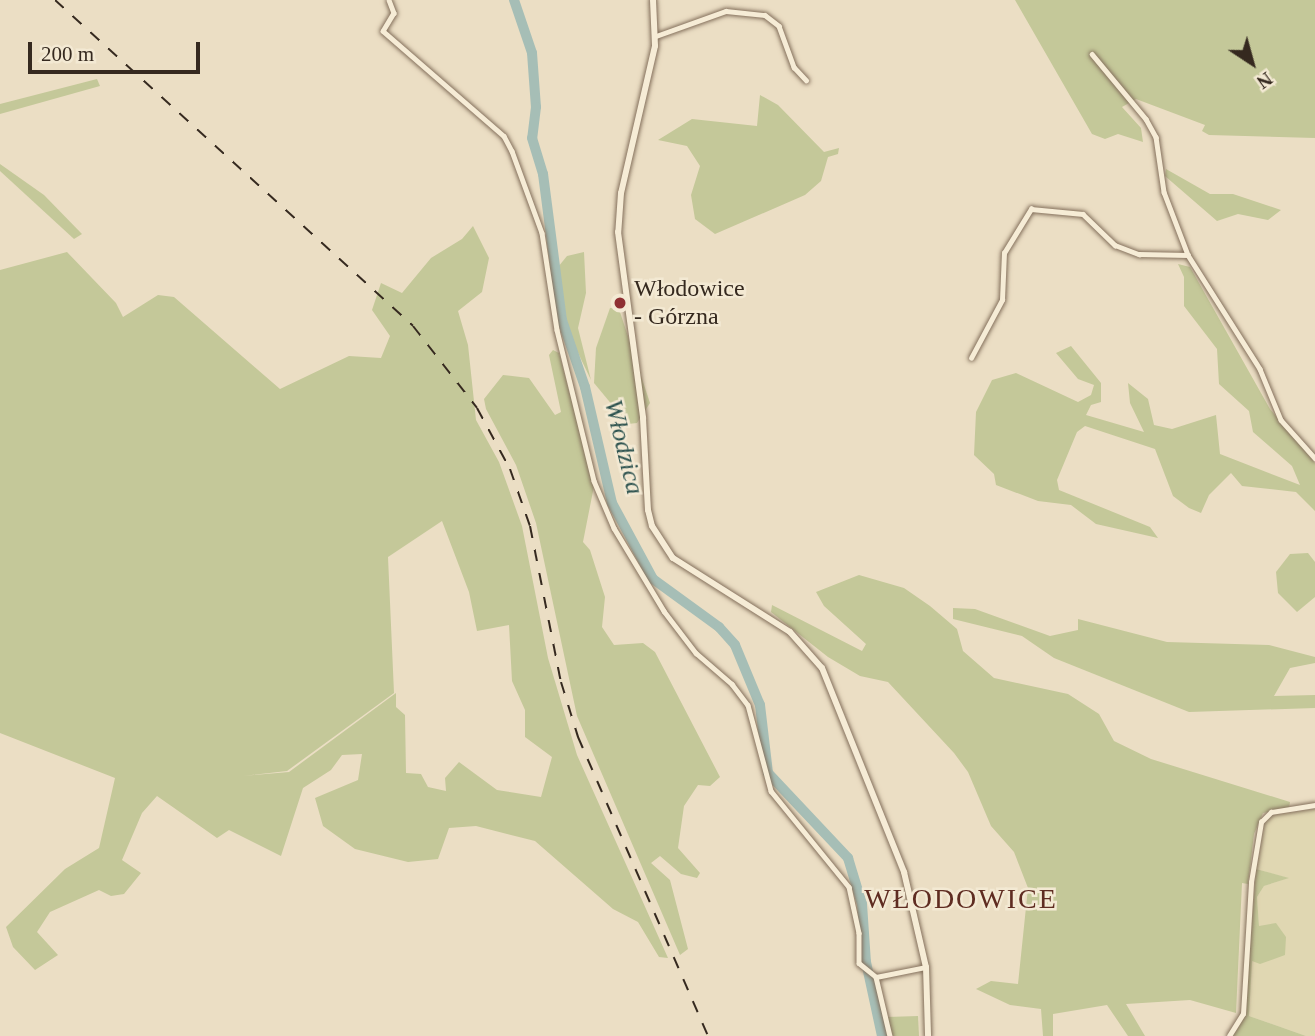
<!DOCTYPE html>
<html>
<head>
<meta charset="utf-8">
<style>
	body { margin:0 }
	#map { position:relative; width:1315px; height:1036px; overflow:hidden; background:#ebdec4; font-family:"Times New Roman",serif }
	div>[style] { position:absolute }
	.farmland>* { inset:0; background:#e0d7b2 }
	.green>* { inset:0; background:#c4c899 }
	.river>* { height:10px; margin:-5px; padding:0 5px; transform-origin:5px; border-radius:5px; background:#a6beb6 }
	.roads { filter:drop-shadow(0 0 2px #84705c) drop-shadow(0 0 2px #84705c) }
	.minor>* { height:4.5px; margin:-2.25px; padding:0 2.25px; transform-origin:2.25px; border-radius:2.25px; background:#f6ecd6 }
	.tertiary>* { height:6px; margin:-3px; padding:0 3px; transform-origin:3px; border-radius:3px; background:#f6ecd6 }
	.rail>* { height:2px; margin-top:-1px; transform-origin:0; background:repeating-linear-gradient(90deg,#35291f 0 12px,transparent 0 24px) }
	.dots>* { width:19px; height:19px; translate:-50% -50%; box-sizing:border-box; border:4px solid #f3e9d3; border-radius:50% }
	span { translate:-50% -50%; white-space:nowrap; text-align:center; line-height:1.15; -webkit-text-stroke:5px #f3e9d3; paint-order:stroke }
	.poi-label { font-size:24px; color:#35291f }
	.left { translate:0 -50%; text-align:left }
	.water-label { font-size:26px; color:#2f5450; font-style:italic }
	.quarter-label { font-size:28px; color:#5f2c21; letter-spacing:2px }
	.north { position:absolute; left:1217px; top:28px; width:70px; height:70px; -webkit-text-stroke:5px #f3e9d3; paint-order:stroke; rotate:144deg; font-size:19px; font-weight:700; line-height:28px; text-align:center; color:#35291f }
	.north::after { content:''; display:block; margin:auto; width:24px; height:32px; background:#35291f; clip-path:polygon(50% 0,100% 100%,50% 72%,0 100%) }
	.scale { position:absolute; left:28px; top:42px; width:172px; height:32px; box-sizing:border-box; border:4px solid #35291f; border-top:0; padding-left:9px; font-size:21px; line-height:24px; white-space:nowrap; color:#35291f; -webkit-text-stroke:5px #f3e9d3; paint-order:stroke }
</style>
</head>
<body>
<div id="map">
	<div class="farmland">
		<div style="clip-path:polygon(1315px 809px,1315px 1036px,1306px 1036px,1249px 1016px,1251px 961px,1259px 926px,1257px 897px,1264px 886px,1288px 878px,1256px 869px,1265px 822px,1270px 815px)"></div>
	</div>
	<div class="green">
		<div style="clip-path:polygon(1015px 0,1315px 0,1315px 138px,1209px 135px,1202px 131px,1205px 125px,1136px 99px,1122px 107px,1141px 128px,1143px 142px,1118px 134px,1105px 139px,1092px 134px)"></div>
		<div style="clip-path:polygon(97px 79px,100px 86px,0 114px,0 104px)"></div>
		<div style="clip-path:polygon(760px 95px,778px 105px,824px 152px,839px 148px,838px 154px,828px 157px,821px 181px,805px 195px,715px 234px,695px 219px,691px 195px,700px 166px,687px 146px,658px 140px,692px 119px,757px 126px)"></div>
		<div style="clip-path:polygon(0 164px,44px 195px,82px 234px,74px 239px,0 171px)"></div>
		<div style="clip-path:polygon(1166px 169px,1210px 194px,1233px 194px,1281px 210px,1268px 220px,1238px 214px,1217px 221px,1165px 176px)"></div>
		<div style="clip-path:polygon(evenodd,473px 226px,489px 258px,482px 292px,458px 311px,468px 345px,476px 420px,499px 462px,522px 526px,548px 658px,577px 755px,668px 958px,659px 957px,638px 922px,613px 909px,535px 841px,476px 826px,449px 828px,438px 859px,408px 862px,355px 849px,323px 826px,315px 798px,358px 780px,362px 754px,342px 755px,331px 770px,303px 788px,281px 856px,229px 830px,217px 838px,157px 796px,142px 813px,122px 860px,141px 873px,124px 894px,111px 896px,99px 890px,50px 912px,37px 932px,58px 955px,35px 970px,13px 947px,6px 927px,65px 869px,99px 848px,115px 778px,0 733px,0 270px,67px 252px,116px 303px,123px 317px,158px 295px,174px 297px,280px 389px,349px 356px,381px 358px,390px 336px,372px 310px,381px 283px,402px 293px,431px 258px,462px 239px,473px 226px,442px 521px,469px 592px,477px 631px,509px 625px,512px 681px,525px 710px,525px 737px,552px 757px,541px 797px,497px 790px,459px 762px,445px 778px,446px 791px,428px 787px,421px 774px,406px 773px,405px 715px,396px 707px,396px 693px,289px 772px,243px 776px,287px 771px,394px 693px,388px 557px,442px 521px)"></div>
		<div style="clip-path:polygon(584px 252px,586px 293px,578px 328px,591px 380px,558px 311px,554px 272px,567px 256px)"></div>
		<div style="clip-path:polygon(1178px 264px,1190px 267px,1270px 409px,1315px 463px,1315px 511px,1296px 492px,1242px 486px,1231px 473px,1209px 495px,1201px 513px,1189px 508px,1173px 496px,1155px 449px,1085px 426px,1077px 432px,1057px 480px,1059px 490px,1150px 527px,1158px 538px,1096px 524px,1071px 505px,1038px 501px,996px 485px,994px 474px,974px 455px,976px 412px,992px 380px,1016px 373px,1078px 402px,1091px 395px,1094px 385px,1078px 379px,1056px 353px,1071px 346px,1101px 383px,1101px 402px,1091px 405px,1086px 415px,1144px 432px,1130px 403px,1128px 383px,1148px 399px,1154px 425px,1172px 429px,1216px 415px,1220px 454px,1300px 485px,1292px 466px,1253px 432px,1249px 411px,1219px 384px,1217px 349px,1184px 306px,1184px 277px)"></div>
		<div style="clip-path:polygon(610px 308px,619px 309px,650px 403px,637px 423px,628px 424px,594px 383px,596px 348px)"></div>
		<div style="clip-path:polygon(553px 350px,559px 353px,594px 486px,583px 542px,590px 550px,605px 597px,602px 627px,614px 645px,643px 643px,655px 652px,720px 777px,710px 786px,698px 785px,684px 806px,678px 848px,700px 873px,697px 878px,681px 874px,660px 856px,651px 863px,670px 880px,688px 949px,680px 955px,577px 716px,536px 523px,516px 465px,486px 409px,484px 399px,503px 375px,529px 378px,555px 415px,561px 412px,549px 355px)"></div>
		<div style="clip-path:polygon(1308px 553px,1315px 562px,1315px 597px,1297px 612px,1278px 593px,1276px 572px,1290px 554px)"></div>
		<div style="clip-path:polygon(859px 575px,904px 588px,930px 606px,957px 629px,963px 651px,994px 678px,1068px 694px,1099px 714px,1114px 741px,1151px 759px,1290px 802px,1289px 808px,1263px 813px,1254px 834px,1248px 884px,1242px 883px,1236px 1013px,1190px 1000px,1126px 1004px,1145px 1036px,1128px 1036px,1107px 1005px,1053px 1014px,1053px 1036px,1043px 1036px,1041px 1009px,1010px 1005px,976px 989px,991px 981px,1018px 984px,1028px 888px,1014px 852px,991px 826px,968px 772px,954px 753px,888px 682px,860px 676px,828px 657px,771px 612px,772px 605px,862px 651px,866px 644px,824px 606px,816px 592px)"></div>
		<div style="clip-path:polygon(953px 608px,975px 609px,1050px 636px,1078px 630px,1078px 619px,1167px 642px,1269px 645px,1315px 657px,1315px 663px,1290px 668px,1274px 696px,1315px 695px,1315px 708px,1189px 712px,1054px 658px,1022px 636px,953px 619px)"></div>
		<div style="clip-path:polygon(1256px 869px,1289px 878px,1264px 886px,1257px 897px,1259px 926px,1276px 923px,1286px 937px,1285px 955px,1260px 964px,1252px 961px,1249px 1016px,1306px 1036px,1233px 1036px,1245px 1016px)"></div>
		<div style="clip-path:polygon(918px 1016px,919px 1036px,893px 1036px,887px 1017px)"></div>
	</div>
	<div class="river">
		<div style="left:514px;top:0;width:56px;rotate:71.2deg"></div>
		<div style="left:532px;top:53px;width:54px;rotate:85.8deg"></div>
		<div style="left:536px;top:107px;width:31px;rotate:97deg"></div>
		<div style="left:532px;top:138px;width:38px;rotate:73deg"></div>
		<div style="left:543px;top:174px;width:147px;rotate:82.6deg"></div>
		<div style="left:562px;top:320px;width:71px;rotate:71.1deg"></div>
		<div style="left:585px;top:387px;width:119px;rotate:76.9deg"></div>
		<div style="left:612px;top:503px;width:86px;rotate:61.7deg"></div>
		<div style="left:653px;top:579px;width:82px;rotate:36deg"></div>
		<div style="left:719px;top:627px;width:24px;rotate:48deg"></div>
		<div style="left:735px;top:645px;width:65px;rotate:67.4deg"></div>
		<div style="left:760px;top:705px;width:68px;rotate:83.3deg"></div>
		<div style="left:768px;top:773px;width:117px;rotate:46.7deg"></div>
		<div style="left:848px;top:858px;width:48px;rotate:73.1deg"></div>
		<div style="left:862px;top:904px;width:58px;rotate:86.1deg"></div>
		<div style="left:866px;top:962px;width:76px;rotate:77.8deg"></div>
	</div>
	<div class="roads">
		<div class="minor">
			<div style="left:389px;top:0;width:14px;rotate:69deg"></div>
			<div style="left:394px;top:13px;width:21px;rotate:121deg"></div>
			<div style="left:383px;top:31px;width:160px;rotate:41deg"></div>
			<div style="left:504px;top:136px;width:17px;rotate:62deg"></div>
			<div style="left:512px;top:151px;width:87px;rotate:69.9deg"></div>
			<div style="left:542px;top:233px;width:98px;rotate:81.2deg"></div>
			<div style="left:557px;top:330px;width:155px;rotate:76.2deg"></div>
			<div style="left:594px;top:481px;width:51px;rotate:66.9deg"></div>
			<div style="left:614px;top:528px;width:97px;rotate:58.9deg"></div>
			<div style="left:664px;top:611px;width:53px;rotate:52.7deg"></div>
			<div style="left:696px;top:653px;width:48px;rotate:40.7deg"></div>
			<div style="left:732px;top:684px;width:26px;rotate:53deg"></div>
			<div style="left:748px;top:705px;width:89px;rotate:75deg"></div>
			<div style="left:771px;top:791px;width:124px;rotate:50.9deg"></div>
			<div style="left:849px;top:887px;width:47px;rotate:77.7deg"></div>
			<div style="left:859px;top:933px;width:30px;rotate:90deg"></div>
			<div style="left:859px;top:963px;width:22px;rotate:39deg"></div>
			<div style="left:876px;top:977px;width:51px;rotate:-11.3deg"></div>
			<div style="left:656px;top:36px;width:74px;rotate:-19.7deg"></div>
			<div style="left:726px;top:11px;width:39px;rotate:6deg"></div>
			<div style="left:765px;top:15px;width:18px;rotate:38deg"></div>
			<div style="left:779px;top:26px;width:44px;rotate:69.9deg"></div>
			<div style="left:794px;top:67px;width:18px;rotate:47deg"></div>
			<div style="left:1092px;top:54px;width:85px;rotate:50.3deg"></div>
			<div style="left:1146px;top:119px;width:21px;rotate:61deg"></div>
			<div style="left:1156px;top:137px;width:56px;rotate:81.7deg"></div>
			<div style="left:1164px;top:192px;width:67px;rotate:69.1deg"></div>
			<div style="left:1188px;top:255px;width:135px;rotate:57.7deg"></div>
			<div style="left:1260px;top:369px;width:55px;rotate:67.6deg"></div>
			<div style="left:1281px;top:420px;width:51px;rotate:48.2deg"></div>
			<div style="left:971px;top:358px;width:66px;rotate:-61.9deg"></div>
			<div style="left:1002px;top:300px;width:47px;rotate:-87.6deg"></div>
			<div style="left:1004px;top:253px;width:52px;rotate:-58.5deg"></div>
			<div style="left:1031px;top:209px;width:52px;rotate:5.5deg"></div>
			<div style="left:1083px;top:214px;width:45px;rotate:44.1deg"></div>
			<div style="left:1115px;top:245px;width:26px;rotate:21deg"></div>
			<div style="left:1139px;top:254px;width:49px;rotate:1.2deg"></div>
			<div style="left:876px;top:977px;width:61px;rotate:76.7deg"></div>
			<div style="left:1229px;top:1036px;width:26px;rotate:-58deg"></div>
			<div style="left:1243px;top:1014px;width:132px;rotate:-86.5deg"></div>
			<div style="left:1251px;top:882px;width:61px;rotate:-80.5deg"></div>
			<div style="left:1261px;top:822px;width:14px;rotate:-45deg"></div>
			<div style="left:1271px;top:812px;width:45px;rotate:-9deg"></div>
		</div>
		<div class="tertiary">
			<div style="left:653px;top:0;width:46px;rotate:87.5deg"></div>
			<div style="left:655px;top:46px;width:151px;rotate:103deg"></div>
			<div style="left:621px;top:193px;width:39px;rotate:94deg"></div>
			<div style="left:618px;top:232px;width:188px;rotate:82.3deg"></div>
			<div style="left:643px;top:418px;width:92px;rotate:86.9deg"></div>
			<div style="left:648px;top:510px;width:16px;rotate:76deg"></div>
			<div style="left:652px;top:526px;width:38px;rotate:57deg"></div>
			<div style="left:673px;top:558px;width:138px;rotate:32.3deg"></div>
			<div style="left:790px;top:632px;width:48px;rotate:48.4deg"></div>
			<div style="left:822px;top:668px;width:220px;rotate:68.1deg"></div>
			<div style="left:904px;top:872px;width:98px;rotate:77deg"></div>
			<div style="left:926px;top:967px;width:69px;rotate:88.3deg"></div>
		</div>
	</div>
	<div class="rail">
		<div style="left:55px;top:0;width:484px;rotate:42.3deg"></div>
		<div style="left:413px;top:326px;width:104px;rotate:52deg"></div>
		<div style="left:477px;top:408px;width:69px;rotate:61.6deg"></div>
		<div style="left:510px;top:469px;width:60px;rotate:70.7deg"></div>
		<div style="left:530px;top:526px;width:159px;rotate:78.8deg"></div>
		<div style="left:561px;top:682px;width:58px;rotate:72.8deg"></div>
		<div style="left:578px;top:737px;width:326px;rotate:66.5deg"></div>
	</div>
	<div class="dots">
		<div style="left:620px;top:303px;background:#8f3033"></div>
	</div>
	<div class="poi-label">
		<span class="left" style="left:634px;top:303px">Włodowice<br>- Górzna</span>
	</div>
	<div class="water-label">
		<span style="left:624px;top:447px;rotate:76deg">Włodzica</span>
	</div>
	<div class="quarter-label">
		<span style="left:961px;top:899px">WŁODOWICE</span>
	</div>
	<div class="north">N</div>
	<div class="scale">200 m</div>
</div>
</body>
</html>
